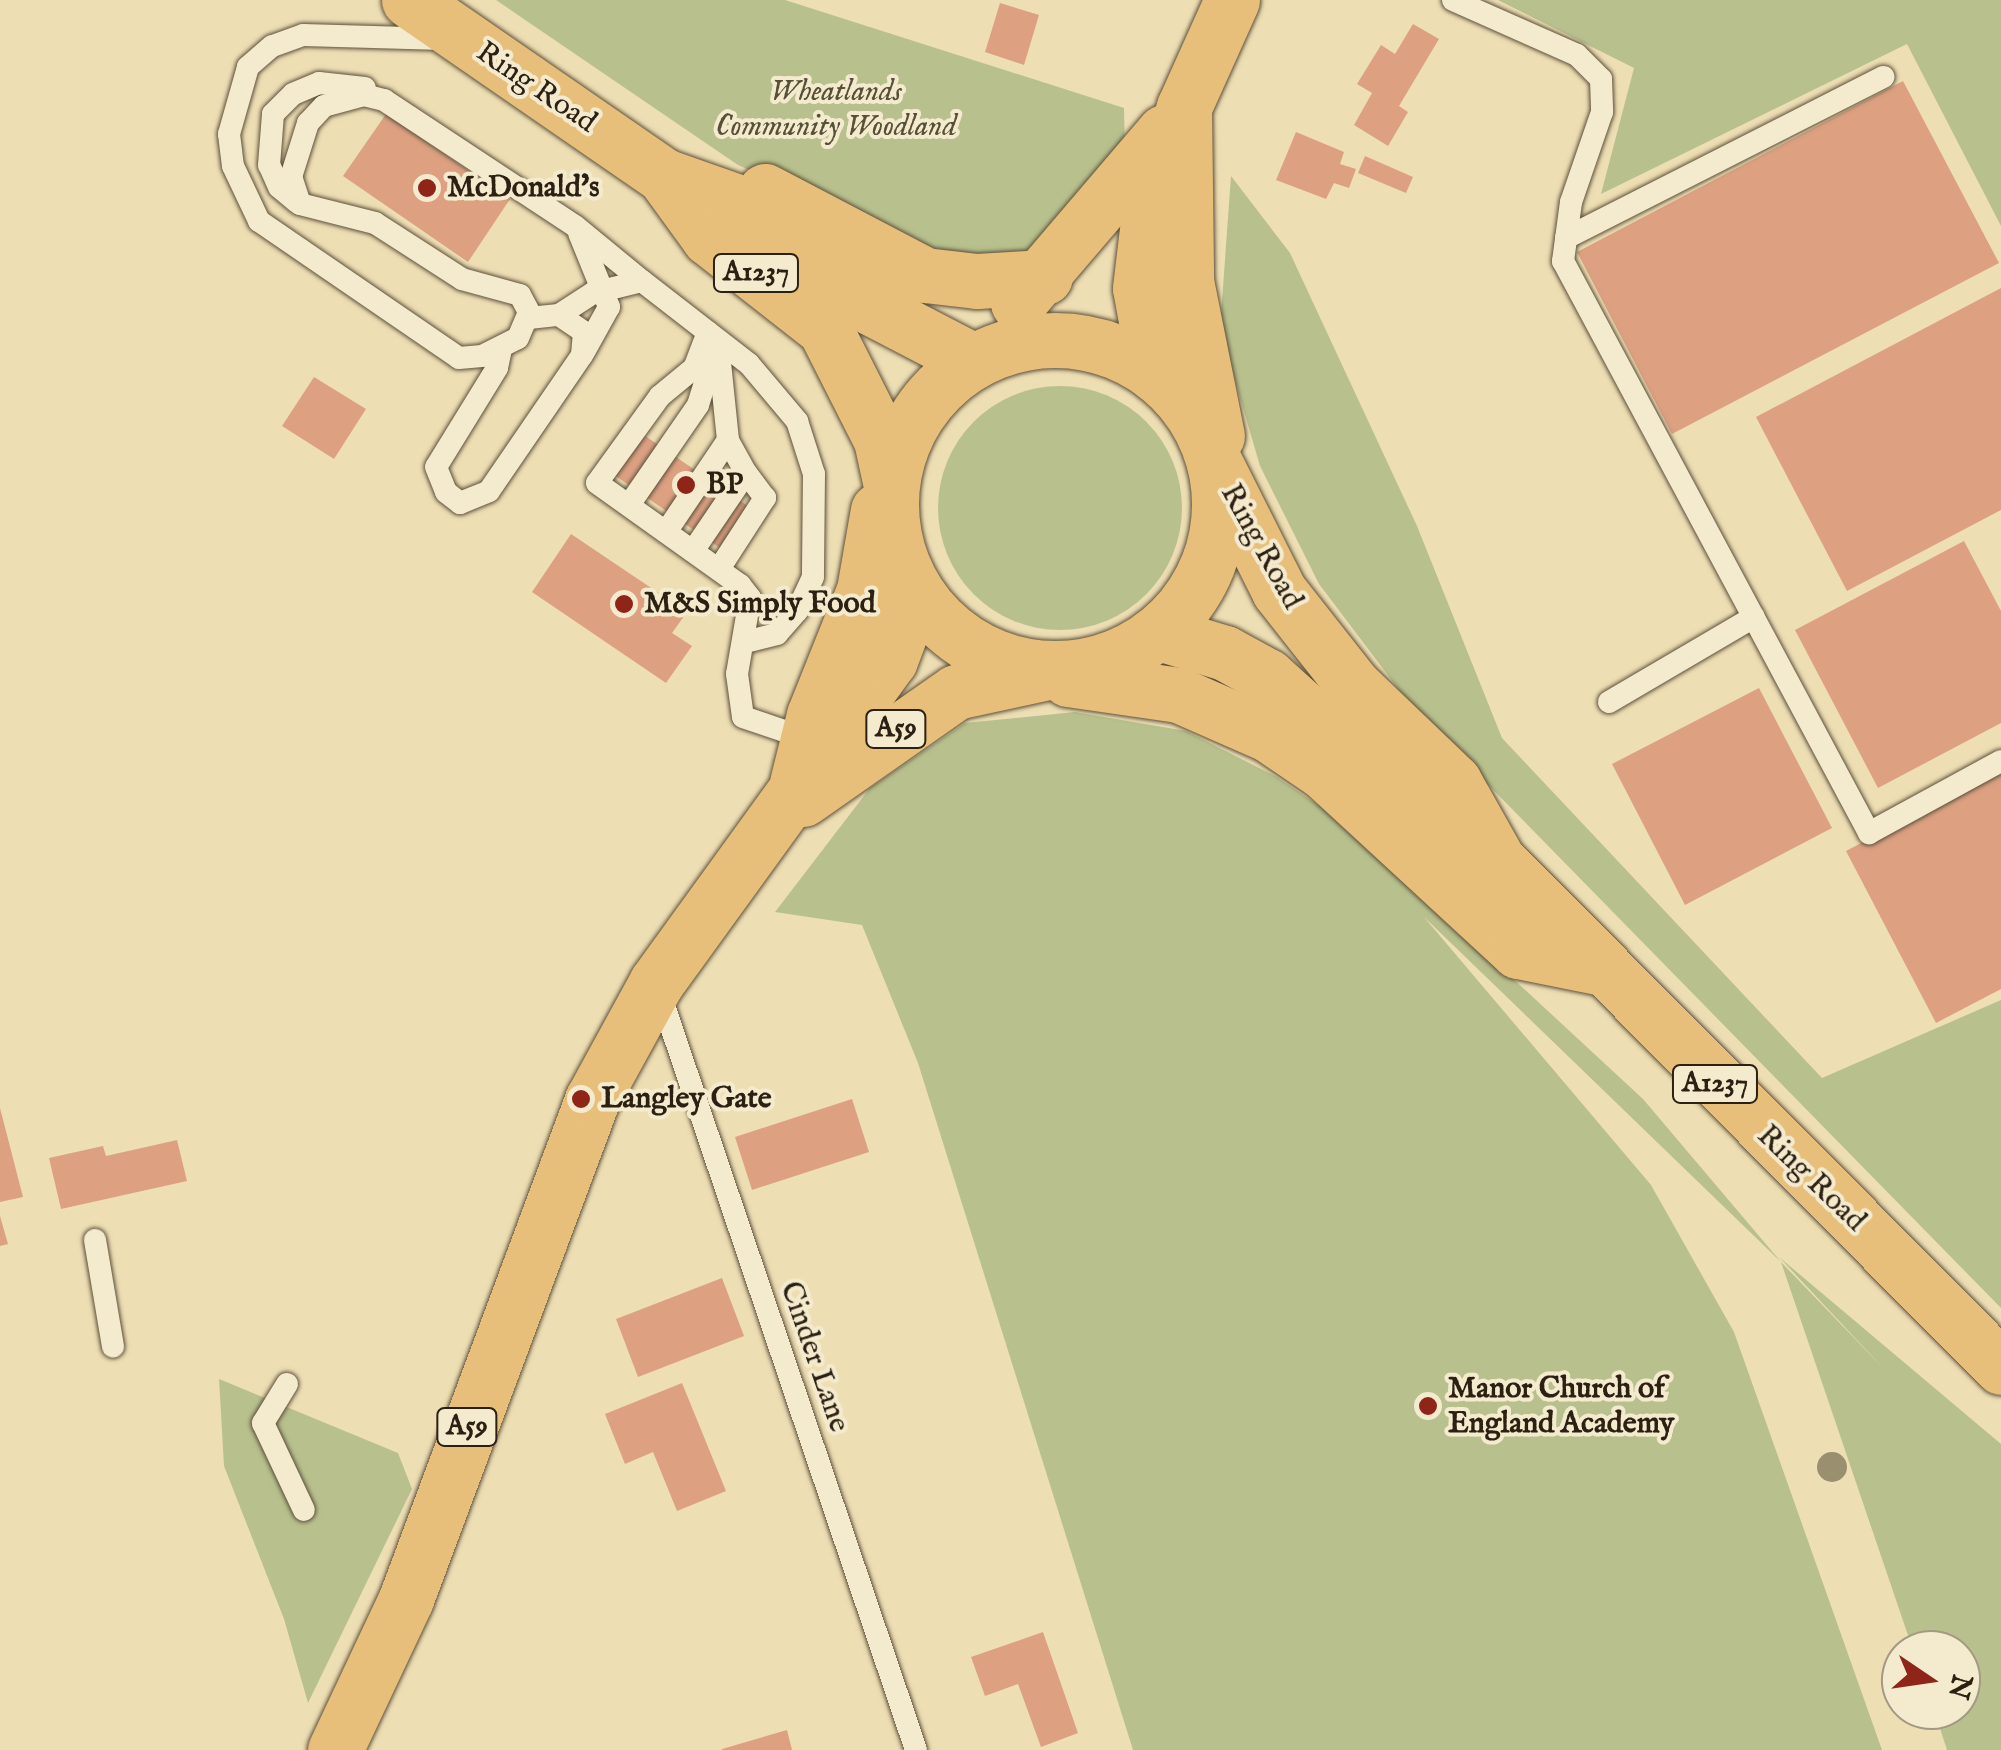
<!DOCTYPE html>
<html>
<head>
<meta charset="utf-8">
<style>
	body { margin:0 }
	#map { position:relative; width:2001px; height:1750px; overflow:hidden; background:#eedeb4; font-family:"IM FELL English",serif }
	div>[style] { position:absolute }
	.green>* { inset:0; background:#b8c18e }
	.round { border-radius:50% }
	.building>* { inset:0; background:#dda182 }
	.roads { filter:drop-shadow(0 0 2px #5c503b) drop-shadow(0 0 2px #5c503b) }
	.service>* { height:22px; margin:-11px; padding:0 11px; transform-origin:11px; border-radius:11px; background:#f4eace }
	.primary>* { height:55px; margin:-27.5px; padding:0 27.5px; transform-origin:27.5px; border-radius:27.5px; background:#e7bf7a }
	.trunk>* { height:55px; margin:-27.5px; padding:0 27.5px; transform-origin:27.5px; border-radius:27.5px; background:#e7bf7a }
	.trunk>.ring { margin:-27.5px; padding:0; box-sizing:content-box; background:none; border:55px solid #e7bf7a; border-radius:50% }
	.trees>* { width:30px; height:30px; margin:-15px; border-radius:50%; background:#9a9070 }
	.dots>* { width:28px; height:28px; translate:-50% -50%; box-sizing:border-box; border:5px solid #f4eace; border-radius:50% }
	span { translate:-50% -50%; white-space:nowrap; text-align:center; line-height:1.15; -webkit-text-stroke:8px #f4eace; paint-order:stroke }
	.shield-label span { padding:2px 8px; background:#f4eace; border:2px solid; border-radius:8px; -webkit-text-stroke-width:0 }
	.shield-label { font-size:28px; color:#2c2013; font-weight:700 }
	.street-label { font-size:30px; color:#2c2013 }
	.park-label { font-size:30px; color:#565038; font-style:italic }
	.poi-label { font-size:30px; color:#2c2013; font-weight:700 }
	.left { translate:0 -50%; text-align:left }
	.north { position:absolute; left:1881px; top:1630px; width:100px; height:100px; box-sizing:border-box; background:#f4eace; border:2px solid #a49983; border-radius:50%; rotate:103deg; font-size:28px; font-weight:700; line-height:40px; text-align:center; color:#2c2013 }
	.north::after { content:''; display:block; margin:auto; width:35px; height:45px; background:#8f2418; clip-path:polygon(50% 0,100% 100%,50% 72%,0 100%) }
</style>
</head>
<body>
<div id="map">
	<div class="green">
		<div style="clip-path:polygon(496px 0,785px 0,1124px 108px,1125px 152px,1030px 264px,971px 269px,738px 165px)"></div>
		<div style="clip-path:polygon(1498px 0,2001px 0,2001px 226px,1907px 44px,1601px 194px,1634px 68px)"></div>
		<div style="clip-path:polygon(1231px 176px,1290px 253px,1417px 526px,1502px 738px,1822px 1078px,2001px 1000px,2001px 1308px,1412px 707px,1319px 584px,1260px 466px,1220px 329px)"></div>
		<div class="round" style="left:938px;top:386px;width:244px;height:244px"></div>
		<div style="clip-path:polygon(1075px 712px,1186px 731px,1275px 776px,1346px 824px,1643px 1099px,1781px 1262px,1886px 1371px,1779px 1257px,2001px 1444px,2001px 1750px,1947px 1750px,1934px 1710px,1961px 1710px,1961px 1650px,1913px 1650px,1781px 1262px,1424px 917px,1651px 1185px,1734px 1332px,1882px 1750px,1133px 1750px,918px 1063px,862px 925px,775px 912px,870px 788px,965px 723px)"></div>
		<div style="clip-path:polygon(219px 1379px,398px 1453px,412px 1489px,308px 1703px,284px 1619px,224px 1466px)"></div>
	</div>
	<div class="building">
		<div style="clip-path:polygon(1000px 3px,1039px 15px,1024px 65px,985px 52px)"></div>
		<div style="clip-path:polygon(1413px 24px,1439px 39px,1399px 106px,1408px 112px,1388px 146px,1354px 125px,1372px 93px,1357px 84px,1381px 45px,1395px 54px)"></div>
		<div style="clip-path:polygon(1903px 81px,1999px 263px,1672px 434px,1577px 252px)"></div>
		<div style="clip-path:polygon(386px 114px,510px 199px,468px 262px,343px 176px)"></div>
		<div style="clip-path:polygon(1296px 132px,1344px 152px,1340px 164px,1356px 169px,1349px 188px,1334px 183px,1326px 199px,1276px 180px)"></div>
		<div style="clip-path:polygon(1365px 156px,1413px 177px,1406px 193px,1358px 173px)"></div>
		<div style="clip-path:polygon(2001px 288px,2001px 510px,1847px 591px,1756px 417px)"></div>
		<div style="clip-path:polygon(314px 377px,366px 409px,334px 459px,282px 426px)"></div>
		<div style="clip-path:polygon(635px 429px,758px 513px,730px 555px,607px 470px)"></div>
		<div style="clip-path:polygon(571px 534px,687px 612px,672px 633px,692px 646px,666px 683px,532px 592px)"></div>
		<div style="clip-path:polygon(1964px 541px,2001px 611px,2001px 723px,1878px 788px,1795px 630px)"></div>
		<div style="clip-path:polygon(1759px 688px,1832px 828px,1685px 905px,1612px 764px)"></div>
		<div style="clip-path:polygon(2001px 769px,2001px 989px,1936px 1023px,1846px 851px)"></div>
		<div style="clip-path:polygon(852px 1099px,869px 1152px,752px 1190px,735px 1137px)"></div>
		<div style="clip-path:polygon(0 1108px,23px 1197px,0 1202px)"></div>
		<div style="clip-path:polygon(177px 1140px,187px 1181px,61px 1209px,49px 1158px,103px 1146px,106px 1156px)"></div>
		<div style="clip-path:polygon(0 1216px,8px 1244px,0 1246px)"></div>
		<div style="clip-path:polygon(722px 1278px,744px 1336px,638px 1377px,616px 1319px)"></div>
		<div style="clip-path:polygon(682px 1383px,726px 1491px,677px 1511px,653px 1452px,625px 1464px,605px 1414px)"></div>
		<div style="clip-path:polygon(1043px 1632px,1078px 1733px,1041px 1747px,1018px 1684px,985px 1696px,971px 1657px)"></div>
		<div style="clip-path:polygon(787px 1730px,792px 1750px,722px 1750px,722px 1749px)"></div>
	</div>
	<div class="roads">
		<div class="service">
			<div style="left:1453px;top:0;width:136px;rotate:23.9deg"></div>
			<div style="left:1577px;top:55px;width:34px;rotate:45deg"></div>
			<div style="left:1601px;top:79px;width:33px;rotate:88deg"></div>
			<div style="left:1602px;top:112px;width:95px;rotate:109deg"></div>
			<div style="left:1571px;top:202px;width:60px;rotate:97.7deg"></div>
			<div style="left:1563px;top:261px;width:649px;rotate:61.85deg"></div>
			<div style="left:1869px;top:833px;width:150px;rotate:-28.6deg"></div>
			<div style="left:443px;top:39px;width:140px;rotate:-178.4deg"></div>
			<div style="left:303px;top:35px;width:33px;rotate:160deg"></div>
			<div style="left:272px;top:46px;width:32px;rotate:139deg"></div>
			<div style="left:248px;top:67px;width:70px;rotate:105.8deg"></div>
			<div style="left:229px;top:134px;width:32px;rotate:83deg"></div>
			<div style="left:233px;top:166px;width:61px;rotate:64.7deg"></div>
			<div style="left:259px;top:221px;width:242px;rotate:34.4deg"></div>
			<div style="left:459px;top:358px;width:23px;rotate:-5deg"></div>
			<div style="left:482px;top:356px;width:40px;rotate:-26.6deg"></div>
			<div style="left:518px;top:338px;width:28px;rotate:-67deg"></div>
			<div style="left:529px;top:312px;width:19px;rotate:-118deg"></div>
			<div style="left:520px;top:295px;width:60px;rotate:-164.6deg"></div>
			<div style="left:462px;top:279px;width:103px;rotate:-147.2deg"></div>
			<div style="left:375px;top:223px;width:77px;rotate:-165.8deg"></div>
			<div style="left:300px;top:204px;width:28px;rotate:-108deg"></div>
			<div style="left:291px;top:177px;width:57px;rotate:-72.5deg"></div>
			<div style="left:308px;top:123px;width:23px;rotate:-47deg"></div>
			<div style="left:324px;top:106px;width:41px;rotate:-15.4deg"></div>
			<div style="left:364px;top:95px;width:21px;rotate:14deg"></div>
			<div style="left:384px;top:100px;width:229px;rotate:33.4deg"></div>
			<div style="left:575px;top:226px;width:87px;rotate:39.4deg"></div>
			<div style="left:297px;top:202px;width:23px;rotate:-140deg"></div>
			<div style="left:279px;top:187px;width:24px;rotate:-114deg"></div>
			<div style="left:269px;top:165px;width:51px;rotate:-85.5deg"></div>
			<div style="left:273px;top:114px;width:28px;rotate:-45deg"></div>
			<div style="left:293px;top:94px;width:28px;rotate:-23deg"></div>
			<div style="left:319px;top:83px;width:46px;rotate:6.2deg"></div>
			<div style="left:579px;top:233px;width:80px;rotate:67.9deg"></div>
			<div style="left:609px;top:307px;width:51px;rotate:119.1deg"></div>
			<div style="left:1566px;top:238px;width:356px;rotate:-26.9deg"></div>
			<div style="left:529px;top:318px;width:30px;rotate:-6deg"></div>
			<div style="left:559px;top:315px;width:40px;rotate:-32.9deg"></div>
			<div style="left:593px;top:293px;width:50px;rotate:-13.8deg"></div>
			<div style="left:642px;top:281px;width:135px;rotate:37.8deg"></div>
			<div style="left:749px;top:364px;width:75px;rotate:49.9deg"></div>
			<div style="left:797px;top:421px;width:56px;rotate:72.2deg"></div>
			<div style="left:814px;top:474px;width:103px;rotate:90.6deg"></div>
			<div style="left:813px;top:577px;width:38px;rotate:115deg"></div>
			<div style="left:797px;top:611px;width:30px;rotate:131deg"></div>
			<div style="left:777px;top:634px;width:34px;rotate:166deg"></div>
			<div style="left:708px;top:332px;width:39px;rotate:111deg"></div>
			<div style="left:694px;top:368px;width:44px;rotate:140.5deg"></div>
			<div style="left:660px;top:396px;width:107px;rotate:125.9deg"></div>
			<div style="left:597px;top:483px;width:176px;rotate:35.5deg"></div>
			<div style="left:740px;top:585px;width:16px;rotate:52deg"></div>
			<div style="left:750px;top:598px;width:77px;rotate:99.7deg"></div>
			<div style="left:737px;top:674px;width:43px;rotate:82.1deg"></div>
			<div style="left:743px;top:717px;width:72px;rotate:18.7deg"></div>
			<div style="left:501px;top:349px;width:19px;rotate:102deg"></div>
			<div style="left:497px;top:368px;width:116px;rotate:121.6deg"></div>
			<div style="left:436px;top:467px;width:27px;rotate:68deg"></div>
			<div style="left:446px;top:492px;width:18px;rotate:38deg"></div>
			<div style="left:460px;top:503px;width:31px;rotate:-22deg"></div>
			<div style="left:489px;top:491px;width:165px;rotate:-55.6deg"></div>
			<div style="left:582px;top:355px;width:23px;rotate:-85deg"></div>
			<div style="left:584px;top:332px;width:30px;rotate:-146deg"></div>
			<div style="left:629px;top:505px;width:121px;rotate:-55.4deg"></div>
			<div style="left:698px;top:405px;width:47px;rotate:-72.7deg"></div>
			<div style="left:666px;top:532px;width:111px;rotate:-56deg"></div>
			<div style="left:728px;top:440px;width:77px;rotate:-95.9deg"></div>
			<div style="left:720px;top:363px;width:30px;rotate:-111deg"></div>
			<div style="left:693px;top:551px;width:94px;rotate:-55.8deg"></div>
			<div style="left:746px;top:473px;width:38px;rotate:-119deg"></div>
			<div style="left:719px;top:569px;width:85px;rotate:-57.1deg"></div>
			<div style="left:765px;top:498px;width:31px;rotate:-127deg"></div>
			<div style="left:1609px;top:702px;width:168px;rotate:-30.4deg"></div>
			<div style="left:659px;top:991px;width:801px;rotate:71.29deg"></div>
			<div style="left:95px;top:1240px;width:108px;rotate:80.4deg"></div>
			<div style="left:287px;top:1384px;width:46px;rotate:121.6deg"></div>
			<div style="left:263px;top:1423px;width:96px;rotate:64.8deg"></div>
		</div>
		<div class="primary">
			<div style="left:803px;top:799px;width:187px;rotate:-35deg"></div>
			<div style="left:956px;top:692px;width:103px;rotate:-12.3deg"></div>
			<div style="left:335px;top:1750px;width:167px;rotate:-64.8deg"></div>
			<div style="left:406px;top:1599px;width:533px;rotate:-69.56deg"></div>
			<div style="left:592px;top:1100px;width:133px;rotate:-61.3deg"></div>
			<div style="left:656px;top:983px;width:399px;rotate:-54.1deg"></div>
			<div style="left:890px;top:660px;width:72px;rotate:-69.5deg"></div>
		</div>
		<div class="trunk">
			<div style="left:409px;top:0;width:310px;rotate:34.6deg"></div>
			<div style="left:664px;top:176px;width:82px;rotate:19.3deg"></div>
			<div style="left:741px;top:203px;width:168px;rotate:38.7deg"></div>
			<div style="left:872px;top:308px;width:113px;rotate:27.5deg"></div>
			<div style="left:1184px;top:107px;width:174px;rotate:89.3deg"></div>
			<div style="left:1186px;top:281px;width:158px;rotate:78.7deg"></div>
			<div style="left:664px;top:176px;width:77px;rotate:54deg"></div>
			<div style="left:709px;top:238px;width:147px;rotate:38.1deg"></div>
			<div style="left:825px;top:329px;width:124px;rotate:63.2deg"></div>
			<div style="left:881px;top:440px;width:47px;rotate:77.7deg"></div>
			<div style="left:765px;top:191px;width:181px;rotate:27.7deg"></div>
			<div style="left:925px;top:275px;width:52px;rotate:6.6deg"></div>
			<div style="left:977px;top:281px;width:68px;rotate:-3.4deg"></div>
			<div style="left:1018px;top:303px;width:225px;rotate:-49.5deg"></div>
			<div class="ring" style="left:891px;top:340px;width:273px;height:273px"></div>
			<div style="left:1156px;top:375px;width:88px;rotate:-100.4deg"></div>
			<div style="left:1140px;top:288px;width:67px;rotate:-83.2deg"></div>
			<div style="left:1148px;top:221px;width:120px;rotate:-72.5deg"></div>
			<div style="left:1184px;top:107px;width:117px;rotate:-65.8deg"></div>
			<div style="left:1215px;top:463px;width:143px;rotate:63.4deg"></div>
			<div style="left:1279px;top:591px;width:120px;rotate:51.8deg"></div>
			<div style="left:1353px;top:685px;width:140px;rotate:43.8deg"></div>
			<div style="left:1454px;top:782px;width:90px;rotate:60.6deg"></div>
			<div style="left:1498px;top:860px;width:714px;rotate:45.23deg"></div>
			<div style="left:1159px;top:633px;width:69px;rotate:16.9deg"></div>
			<div style="left:1225px;top:653px;width:48px;rotate:28.7deg"></div>
			<div style="left:1267px;top:676px;width:207px;rotate:42.1deg"></div>
			<div style="left:1421px;top:815px;width:87px;rotate:30.4deg"></div>
			<div style="left:1068px;top:679px;width:112px;rotate:8.2deg"></div>
			<div style="left:1179px;top:695px;width:97px;rotate:23.7deg"></div>
			<div style="left:1268px;top:734px;width:68px;rotate:34.2deg"></div>
			<div style="left:1324px;top:772px;width:264px;rotate:42.7deg"></div>
			<div style="left:1518px;top:951px;width:82px;rotate:11.3deg"></div>
			<div style="left:797px;top:783px;width:70px;rotate:-76deg"></div>
			<div style="left:814px;top:715px;width:135px;rotate:-68.2deg"></div>
			<div style="left:864px;top:590px;width:81px;rotate:-80.1deg"></div>
		</div>
	</div>
	<div class="trees">
		<div style="left:1832px;top:1467px"></div>
	</div>
	<div class="dots">
		<div style="left:427px;top:188px;background:#8f2418"></div>
		<div style="left:686px;top:485px;background:#8f2418"></div>
		<div style="left:624px;top:604px;background:#8f2418"></div>
		<div style="left:581px;top:1099px;background:#8f2418"></div>
		<div style="left:1428px;top:1406px;background:#8f2418"></div>
	</div>
	<div class="shield-label">
		<span style="left:756px;top:273px">A1237</span>
		<span style="left:896px;top:729px">A59</span>
		<span style="left:1715px;top:1084px">A1237</span>
		<span style="left:467px;top:1427px">A59</span>
	</div>
	<div class="street-label">
		<span style="left:536px;top:88px;rotate:34deg">Ring Road</span>
		<span style="left:1261px;top:547px;rotate:61deg">Ring Road</span>
		<span style="left:1811px;top:1179px;rotate:44deg">Ring Road</span>
		<span style="left:814px;top:1357px;rotate:71deg">Cinder Lane</span>
	</div>
	<div class="park-label">
		<span style="left:836px;top:109px">Wheatlands<br>Community Woodland</span>
	</div>
	<div class="poi-label">
		<span class="left" style="left:447px;top:188px">McDonald's</span>
		<span class="left" style="left:706px;top:485px">BP</span>
		<span class="left" style="left:644px;top:604px">M&amp;S Simply Food</span>
		<span class="left" style="left:601px;top:1099px">Langley Gate</span>
		<span class="left" style="left:1448px;top:1406px">Manor Church of<br>England Academy</span>
	</div>
	<div class="north">N</div>
</div>
</body>
</html>
